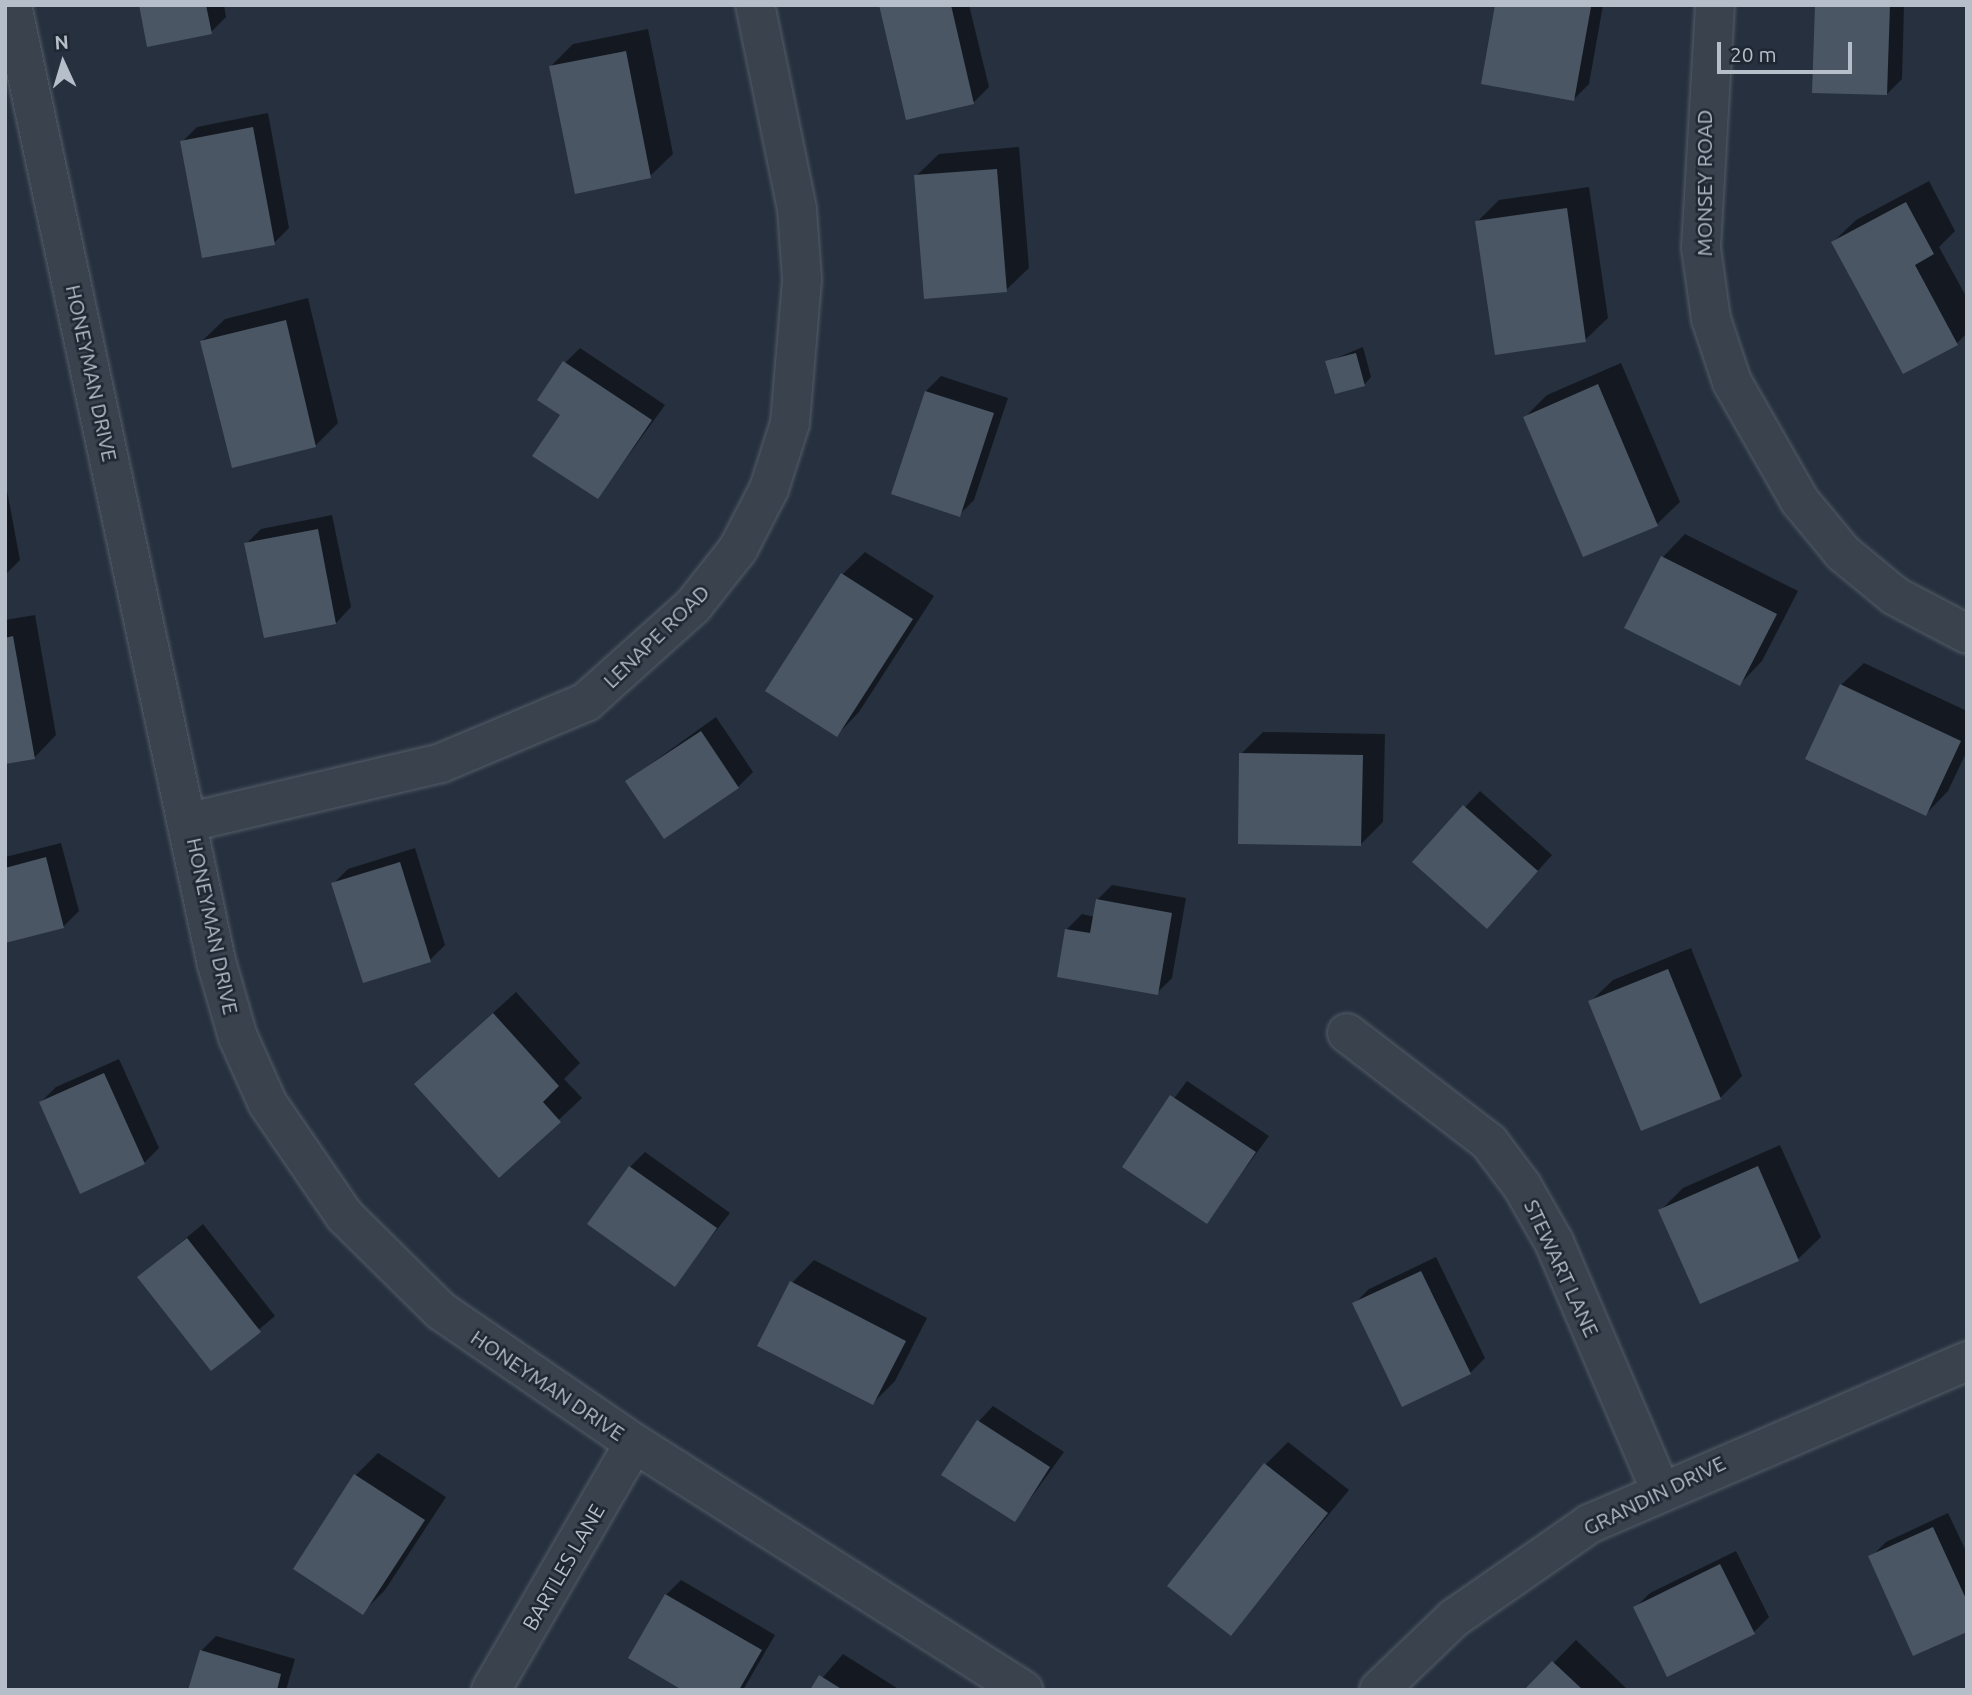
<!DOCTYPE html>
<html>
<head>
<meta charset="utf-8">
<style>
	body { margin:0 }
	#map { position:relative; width:1972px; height:1695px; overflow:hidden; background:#26303e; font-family:Ubuntu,sans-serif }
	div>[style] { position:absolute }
	.shadow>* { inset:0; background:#0007 }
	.building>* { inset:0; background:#4a5664 }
	.roads { filter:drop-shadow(0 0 2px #555d69) drop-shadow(0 0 2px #555d69) }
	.minor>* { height:38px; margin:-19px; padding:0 19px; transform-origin:19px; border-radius:19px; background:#3a424e }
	span { translate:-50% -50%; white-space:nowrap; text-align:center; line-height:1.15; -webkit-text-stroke:5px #1f2733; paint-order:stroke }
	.street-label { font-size:21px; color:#b6bec9 }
	.frame { position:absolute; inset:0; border:7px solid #b6bec9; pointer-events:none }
	.north { position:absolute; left:28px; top:28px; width:70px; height:70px; -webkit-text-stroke:5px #1f2733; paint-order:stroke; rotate:356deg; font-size:19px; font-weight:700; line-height:28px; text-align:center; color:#b6bec9 }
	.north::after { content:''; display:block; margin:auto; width:24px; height:32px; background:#b6bec9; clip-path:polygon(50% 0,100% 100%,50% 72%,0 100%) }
	.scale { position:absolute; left:1717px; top:42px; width:135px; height:32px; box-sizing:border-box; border:4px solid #b6bec9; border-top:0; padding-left:9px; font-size:21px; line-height:24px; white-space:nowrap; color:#b6bec9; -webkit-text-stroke:5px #1f2733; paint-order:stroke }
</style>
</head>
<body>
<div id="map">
	<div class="shadow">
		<div style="clip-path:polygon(141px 5px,224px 5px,226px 17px,211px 32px)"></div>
		<div style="clip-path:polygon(881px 5px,969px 5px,989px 87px,974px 102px)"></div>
		<div style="clip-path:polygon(1497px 5px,1603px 5px,1589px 84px,1574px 99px)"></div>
		<div style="clip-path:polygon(1817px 5px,1904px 5px,1902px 79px,1887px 94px)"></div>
		<div style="clip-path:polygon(648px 29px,673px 154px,650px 176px,551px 66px,573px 44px)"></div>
		<div style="clip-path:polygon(268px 113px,289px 228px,274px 243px,182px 142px,197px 127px)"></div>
		<div style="clip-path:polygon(1019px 147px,1029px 268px,1006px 290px,916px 176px,939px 154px)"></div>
		<div style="clip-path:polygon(1929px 181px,1955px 231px,1939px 247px,1967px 298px,1967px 333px,1957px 343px,1833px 242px,1856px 220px)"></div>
		<div style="clip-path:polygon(1589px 187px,1608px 318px,1585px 340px,1477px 222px,1499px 200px)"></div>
		<div style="clip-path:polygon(308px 298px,338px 423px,316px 445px,233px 466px,202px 341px,225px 319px)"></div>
		<div style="clip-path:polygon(1363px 347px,1371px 377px,1364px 385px,1327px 362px)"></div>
		<div style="clip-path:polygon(580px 348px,665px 405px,598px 497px,562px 414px,565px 363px)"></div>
		<div style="clip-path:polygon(1621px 363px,1680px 502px,1657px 524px,1525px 417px,1547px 395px)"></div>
		<div style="clip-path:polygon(941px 376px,1008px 398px,974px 500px,959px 515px,926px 391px)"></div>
		<div style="clip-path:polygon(5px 480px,20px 560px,5px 575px)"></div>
		<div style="clip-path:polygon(332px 515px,351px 607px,336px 623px,246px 544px,261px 529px)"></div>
		<div style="clip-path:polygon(1685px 534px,1798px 591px,1762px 661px,1740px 684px,1627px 627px,1663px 557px)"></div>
		<div style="clip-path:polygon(865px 552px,934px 596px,859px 712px,837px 735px,768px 690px,843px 574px)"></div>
		<div style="clip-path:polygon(35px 615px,56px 735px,34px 758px,5px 762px,5px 620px)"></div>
		<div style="clip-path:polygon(1864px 663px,1967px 711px,1967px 751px,1948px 791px,1926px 814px,1841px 685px)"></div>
		<div style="clip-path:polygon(716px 717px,753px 772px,738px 787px,627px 781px)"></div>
		<div style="clip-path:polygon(1263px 732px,1385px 734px,1383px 822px,1361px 844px,1241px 754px)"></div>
		<div style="clip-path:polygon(1480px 791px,1552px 855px,1502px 911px,1415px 862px)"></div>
		<div style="clip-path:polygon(61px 843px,79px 911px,64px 926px,5px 941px,5px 857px)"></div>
		<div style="clip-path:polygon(415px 848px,445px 945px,430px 960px,333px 884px,348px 869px)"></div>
		<div style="clip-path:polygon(1112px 885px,1186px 898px,1172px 978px,1157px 993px,1067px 929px,1082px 914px,1095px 917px,1097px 900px)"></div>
		<div style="clip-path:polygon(1691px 948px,1742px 1076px,1720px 1098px,1590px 1002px,1613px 980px)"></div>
		<div style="clip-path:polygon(516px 992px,580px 1063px,564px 1079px,582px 1098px,499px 1176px,439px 1062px)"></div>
		<div style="clip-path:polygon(119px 1059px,159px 1148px,144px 1163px,41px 1102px,56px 1087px)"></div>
		<div style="clip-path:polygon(1187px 1081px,1269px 1136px,1207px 1221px,1124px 1166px)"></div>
		<div style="clip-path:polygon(1780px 1145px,1821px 1237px,1798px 1259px,1701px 1302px,1660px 1211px,1683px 1188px)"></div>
		<div style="clip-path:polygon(645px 1152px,730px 1213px,674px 1284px,630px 1167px)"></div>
		<div style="clip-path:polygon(203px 1224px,275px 1316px,211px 1369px,139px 1277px)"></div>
		<div style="clip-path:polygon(1436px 1257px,1485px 1358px,1470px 1373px,1354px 1304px,1369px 1289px)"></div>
		<div style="clip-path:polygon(814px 1260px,927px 1318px,895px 1381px,873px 1403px,792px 1283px)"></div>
		<div style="clip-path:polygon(993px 1406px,1064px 1452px,1015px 1520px,979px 1421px)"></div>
		<div style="clip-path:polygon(1288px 1442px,1349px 1490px,1231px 1633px,1265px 1465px)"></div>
		<div style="clip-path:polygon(378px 1453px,446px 1497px,385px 1590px,363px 1612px,356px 1475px)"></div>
		<div style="clip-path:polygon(1948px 1513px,1967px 1553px,1967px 1631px,1871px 1557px,1886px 1542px)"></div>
		<div style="clip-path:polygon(1736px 1551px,1769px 1617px,1754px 1632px,1668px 1674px,1635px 1608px,1650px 1593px)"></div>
		<div style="clip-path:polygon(681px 1580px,775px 1635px,743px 1690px,685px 1690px,666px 1595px)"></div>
		<div style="clip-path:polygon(216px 1636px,295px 1659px,286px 1690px,190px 1690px,201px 1651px)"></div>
		<div style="clip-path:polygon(1576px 1640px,1628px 1690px,1527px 1690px)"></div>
		<div style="clip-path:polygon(843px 1654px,900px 1690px,812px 1690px)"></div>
	</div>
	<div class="building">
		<div style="clip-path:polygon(139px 5px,206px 5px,212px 34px,147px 47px)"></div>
		<div style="clip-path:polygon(879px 5px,951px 5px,974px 104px,906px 120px)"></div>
		<div style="clip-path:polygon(1495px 5px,1591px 7px,1574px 101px,1481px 84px)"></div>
		<div style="clip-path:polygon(1815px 5px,1890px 5px,1887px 95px,1812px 93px)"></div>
		<div style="clip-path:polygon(626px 51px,651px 178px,575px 194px,549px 66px)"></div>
		<div style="clip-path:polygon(253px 127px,275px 245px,202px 258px,180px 141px)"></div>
		<div style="clip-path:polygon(997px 169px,1007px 292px,924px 299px,914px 175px)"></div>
		<div style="clip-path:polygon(1906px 202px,1934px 254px,1915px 265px,1958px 345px,1903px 374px,1831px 242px)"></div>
		<div style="clip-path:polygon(1567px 208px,1586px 342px,1495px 355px,1475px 221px)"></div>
		<div style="clip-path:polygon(286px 320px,316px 447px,232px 468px,200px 341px)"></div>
		<div style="clip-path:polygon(1356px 353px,1365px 386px,1335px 394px,1325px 361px)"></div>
		<div style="clip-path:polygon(563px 361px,652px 420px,598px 499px,532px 456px,560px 415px,537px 400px)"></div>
		<div style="clip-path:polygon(1598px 384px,1658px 526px,1583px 557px,1523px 417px)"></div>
		<div style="clip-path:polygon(925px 391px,994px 413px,960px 517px,891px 494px)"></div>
		<div style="clip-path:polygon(318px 529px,336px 624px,264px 638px,244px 543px)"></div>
		<div style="clip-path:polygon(1661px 556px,1777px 614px,1740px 686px,1624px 628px)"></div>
		<div style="clip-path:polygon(841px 573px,913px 619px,837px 737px,765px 691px)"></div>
		<div style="clip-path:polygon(13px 636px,35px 759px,5px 764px,5px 638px)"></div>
		<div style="clip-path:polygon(1840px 684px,1961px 741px,1926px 816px,1805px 759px)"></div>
		<div style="clip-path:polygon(701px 731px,739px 788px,664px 839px,625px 781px)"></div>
		<div style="clip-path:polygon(1239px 753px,1363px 755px,1361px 846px,1238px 844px)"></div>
		<div style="clip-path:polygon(1463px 805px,1538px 871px,1487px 929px,1412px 862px)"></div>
		<div style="clip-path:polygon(46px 857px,64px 928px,5px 943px,5px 868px)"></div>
		<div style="clip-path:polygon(400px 862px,431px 962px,363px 983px,331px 883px)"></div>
		<div style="clip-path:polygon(1096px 899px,1172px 913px,1158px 995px,1057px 977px,1065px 929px,1090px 933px)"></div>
		<div style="clip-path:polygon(1668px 969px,1721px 1099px,1641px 1131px,1588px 1001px)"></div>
		<div style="clip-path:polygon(493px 1013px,559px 1086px,543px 1102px,561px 1122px,499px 1178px,414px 1084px)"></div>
		<div style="clip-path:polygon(104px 1073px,145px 1164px,80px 1194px,39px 1102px)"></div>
		<div style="clip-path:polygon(1170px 1095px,1256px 1152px,1207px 1224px,1122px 1167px)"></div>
		<div style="clip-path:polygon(629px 1166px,717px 1228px,675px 1287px,587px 1224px)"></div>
		<div style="clip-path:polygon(1758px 1166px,1799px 1261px,1700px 1304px,1658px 1210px)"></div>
		<div style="clip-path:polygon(187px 1238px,261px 1332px,211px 1371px,137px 1277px)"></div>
		<div style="clip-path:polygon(1421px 1271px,1471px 1374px,1402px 1407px,1352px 1303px)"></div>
		<div style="clip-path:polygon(790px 1281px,906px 1341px,873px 1405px,757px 1346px)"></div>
		<div style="clip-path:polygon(977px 1420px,1050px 1467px,1015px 1522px,941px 1475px)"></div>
		<div style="clip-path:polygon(1264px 1463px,1328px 1513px,1231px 1636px,1167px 1586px)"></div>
		<div style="clip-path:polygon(354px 1474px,425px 1520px,363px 1615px,293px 1569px)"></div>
		<div style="clip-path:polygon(1933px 1527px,1967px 1601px,1967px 1632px,1913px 1656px,1868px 1556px)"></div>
		<div style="clip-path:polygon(1720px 1564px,1755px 1634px,1667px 1677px,1633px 1607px)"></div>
		<div style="clip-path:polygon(665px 1594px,762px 1650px,739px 1690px,682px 1690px,628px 1658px)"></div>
		<div style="clip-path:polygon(200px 1650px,281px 1674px,277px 1690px,188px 1690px)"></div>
		<div style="clip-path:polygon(1552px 1661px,1583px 1690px,1524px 1690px)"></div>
		<div style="clip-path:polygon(819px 1675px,843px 1690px,810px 1690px)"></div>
	</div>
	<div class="roads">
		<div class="minor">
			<div style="left:12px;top:5px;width:978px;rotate:77.95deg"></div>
			<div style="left:216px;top:961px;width:79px;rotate:73.9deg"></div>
			<div style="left:238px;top:1037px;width:73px;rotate:65.9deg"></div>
			<div style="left:268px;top:1104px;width:135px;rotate:55.6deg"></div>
			<div style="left:344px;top:1215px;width:136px;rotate:44.7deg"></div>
			<div style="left:441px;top:1311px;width:234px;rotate:34.4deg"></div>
			<div style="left:634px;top:1443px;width:461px;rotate:32.4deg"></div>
			<div style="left:1715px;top:5px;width:243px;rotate:93.3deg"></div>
			<div style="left:1701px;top:248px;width:72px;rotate:82deg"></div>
			<div style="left:1711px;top:319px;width:66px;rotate:71.6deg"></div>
			<div style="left:1732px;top:382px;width:137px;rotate:60.3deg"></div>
			<div style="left:1800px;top:501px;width:67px;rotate:50.4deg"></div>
			<div style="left:1843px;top:553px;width:67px;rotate:39.6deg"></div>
			<div style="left:1895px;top:596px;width:81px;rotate:27.8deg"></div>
			<div style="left:190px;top:822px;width:258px;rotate:-13.2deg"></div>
			<div style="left:441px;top:763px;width:157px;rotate:-22.8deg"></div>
			<div style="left:586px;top:702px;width:144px;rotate:-41.9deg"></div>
			<div style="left:693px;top:606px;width:73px;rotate:-51.7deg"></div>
			<div style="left:738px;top:549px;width:68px;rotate:-62.7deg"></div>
			<div style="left:769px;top:489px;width:69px;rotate:-72.3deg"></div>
			<div style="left:790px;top:423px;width:144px;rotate:-85.2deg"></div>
			<div style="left:802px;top:279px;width:70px;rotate:-94.1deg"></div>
			<div style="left:797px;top:209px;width:208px;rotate:-101.6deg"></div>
			<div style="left:1347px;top:1033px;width:179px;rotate:37.5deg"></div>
			<div style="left:1489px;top:1142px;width:55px;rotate:53.1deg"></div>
			<div style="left:1522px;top:1186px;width:64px;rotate:60.3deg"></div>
			<div style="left:1554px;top:1242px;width:269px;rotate:66.8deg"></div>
			<div style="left:491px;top:1690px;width:285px;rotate:-59.9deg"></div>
			<div style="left:1379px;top:1690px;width:104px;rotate:-43.8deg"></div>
			<div style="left:1454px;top:1618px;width:165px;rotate:-34.8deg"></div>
			<div style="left:1589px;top:1524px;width:412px;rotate:-23.3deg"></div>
		</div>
	</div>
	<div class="street-label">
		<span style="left:1704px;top:183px;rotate:-90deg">MONSEY ROAD</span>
		<span style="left:92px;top:373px;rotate:78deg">HONEYMAN DRIVE</span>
		<span style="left:656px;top:636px;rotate:-44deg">LENAPE ROAD</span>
		<span style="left:213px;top:926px;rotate:78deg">HONEYMAN DRIVE</span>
		<span style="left:1562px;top:1268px;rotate:65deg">STEWART LANE</span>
		<span style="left:548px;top:1385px;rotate:34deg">HONEYMAN DRIVE</span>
		<span style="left:1654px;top:1495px;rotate:-26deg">GRANDIN DRIVE</span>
		<span style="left:563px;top:1567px;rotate:-60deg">BARTLES LANE</span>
	</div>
	<div class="frame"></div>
	<div class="north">N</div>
	<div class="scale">20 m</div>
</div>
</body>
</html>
